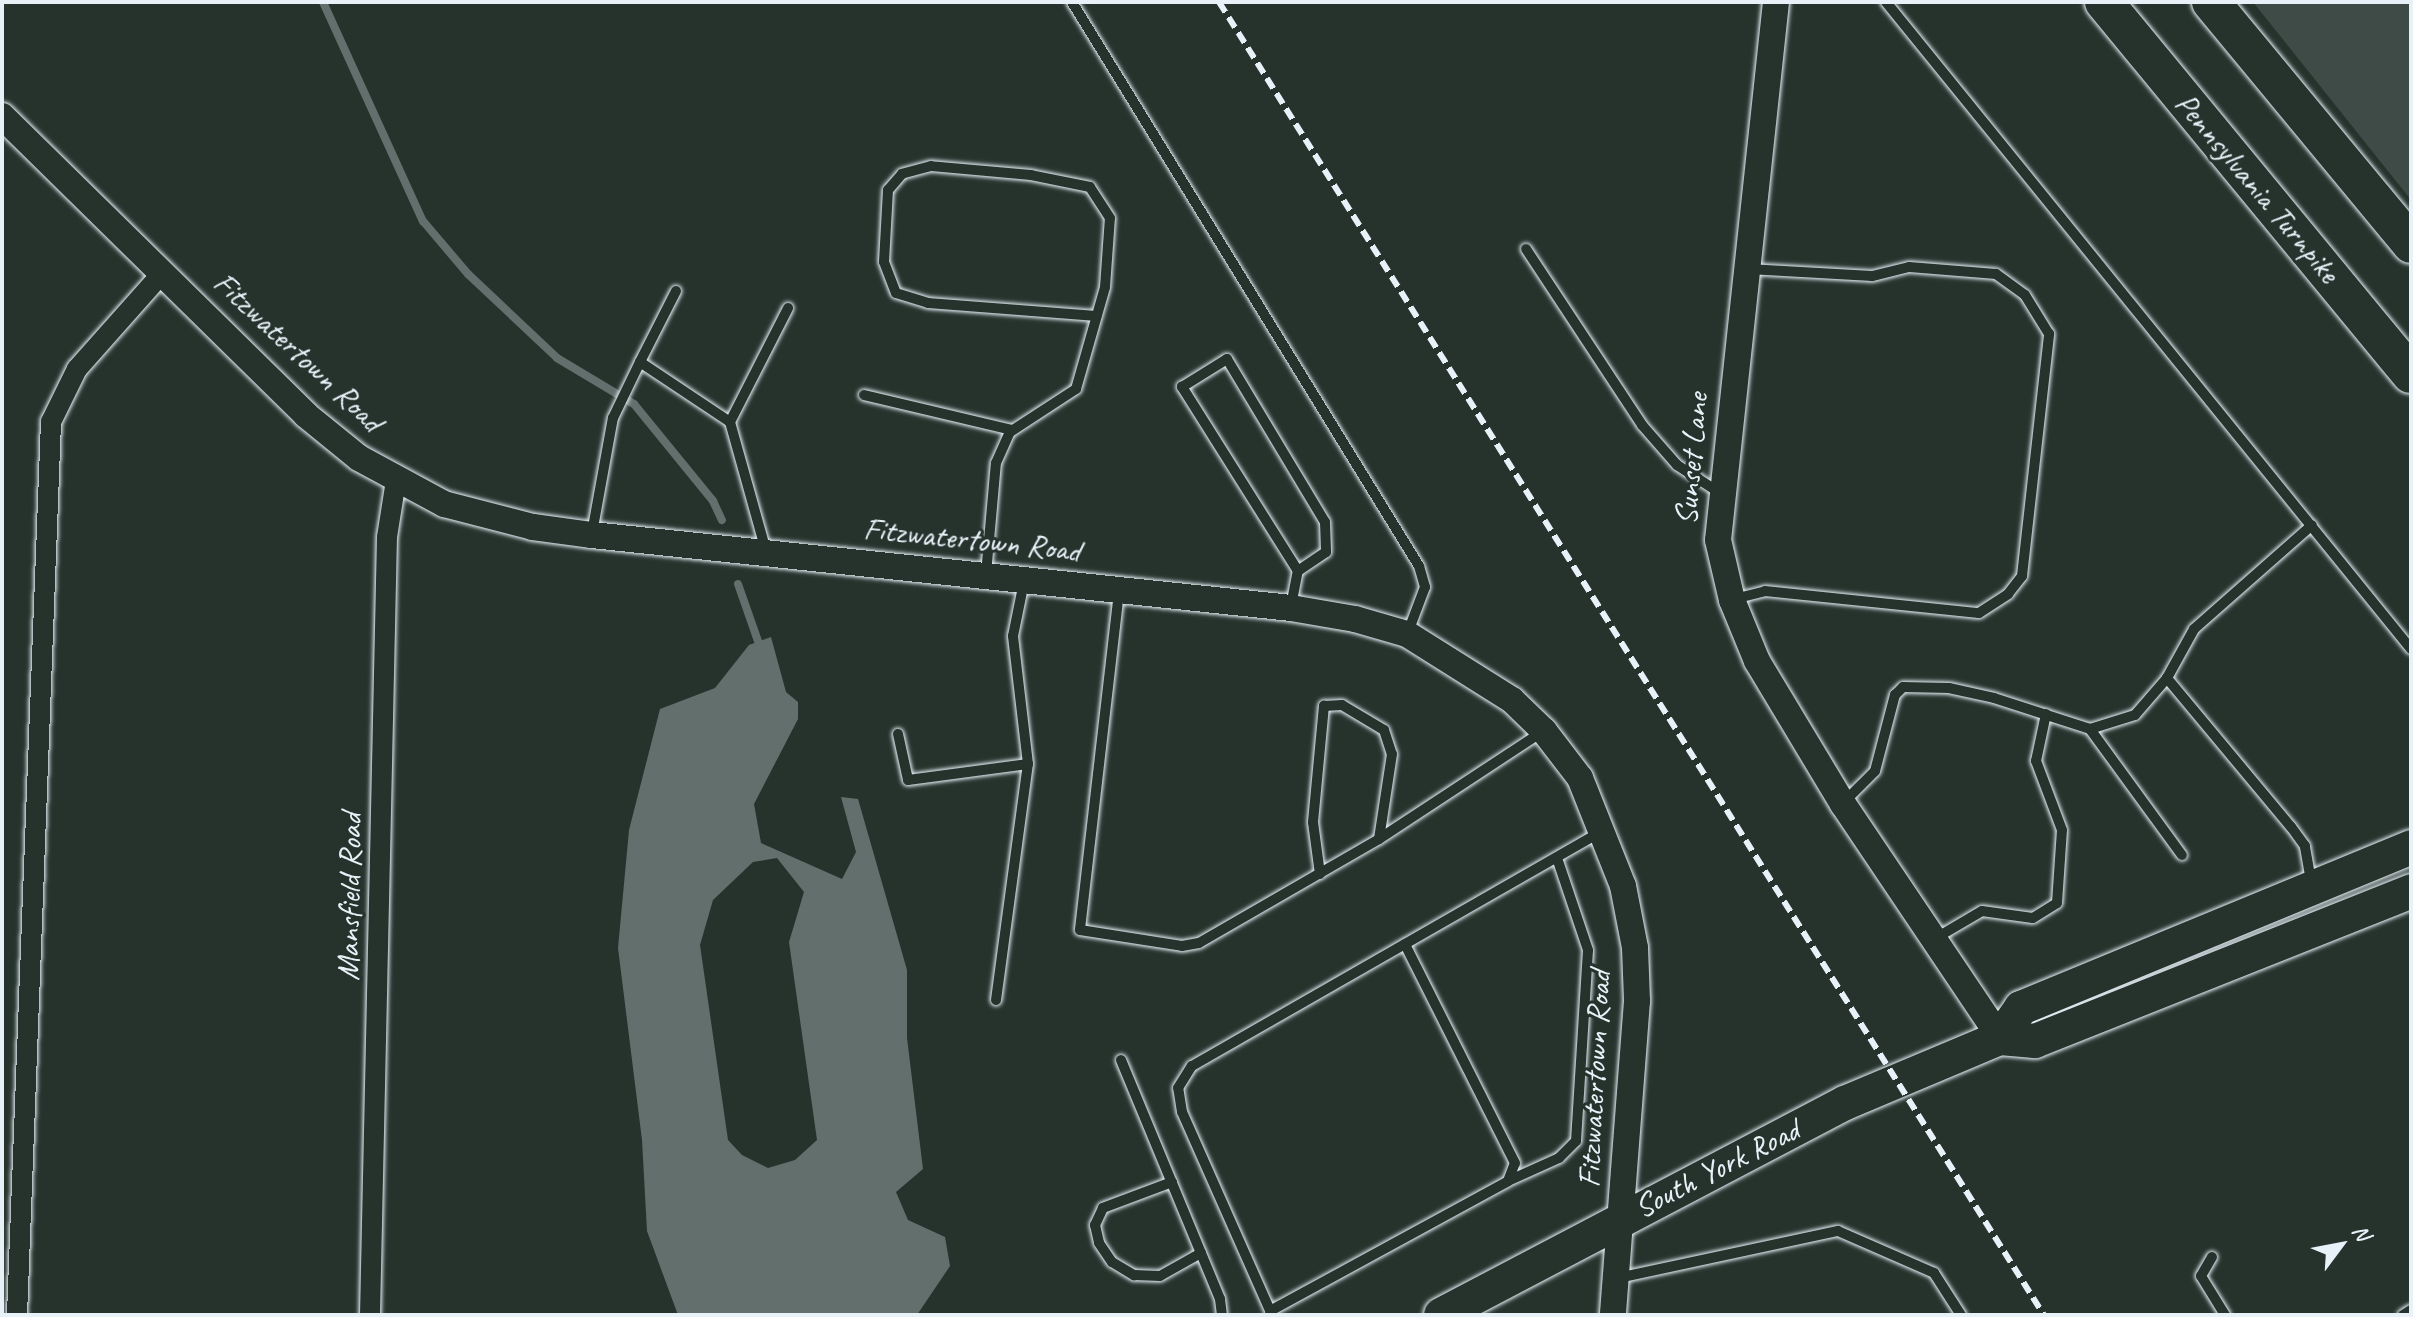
<!DOCTYPE html>
<html>
<head>
<meta charset="utf-8">
<style>
	body { margin:0 }
	#map { position:relative; width:2413px; height:1317px; overflow:hidden; background:#26332d; font-family:Caveat,sans-serif }
	div>[style] { position:absolute }
	.green>* { inset:0; background:#3e4b47 }
	.water>* { inset:0; background:#636f6d }
	.stream>* { height:8px; margin:-4px; padding:0 4px; transform-origin:4px; border-radius:4px; background:#636f6d }
	.roads { filter:drop-shadow(0 0 2px #e8f1f8) drop-shadow(0 0 2px #e8f1f8) }
	.service>* { height:10px; margin:-5px; padding:0 5px; transform-origin:5px; border-radius:5px; background:#26332d }
	.minor>* { height:20px; margin:-10px; padding:0 10px; transform-origin:10px; border-radius:10px; background:#26332d }
	.tertiary>* { height:26px; margin:-13px; padding:0 13px; transform-origin:13px; border-radius:13px; background:#26332d }
	.trunk>* { height:34px; margin:-17px; padding:0 17px; transform-origin:17px; border-radius:17px; background:#26332d }
	.motorway>* { height:38px; margin:-19px; padding:0 19px; transform-origin:19px; border-radius:19px; background:#26332d }
	.rail>* { height:6px; margin-top:-3px; transform-origin:0; background:repeating-linear-gradient(90deg,#e8f1f8 0 12px,transparent 0 18px) }
	span { translate:-50% -50%; white-space:nowrap; text-align:center; line-height:1.15; -webkit-text-stroke:6px #26332d; paint-order:stroke }
	.street-label { font-size:32px; color:#e8f1f8 }
	.frame { position:absolute; inset:0; border:4px solid #e8f1f8; pointer-events:none }
	.north { position:absolute; left:2301px; top:1205px; width:80px; height:80px; -webkit-text-stroke:6px #26332d; paint-order:stroke; rotate:58deg; font-size:22px; font-weight:700; line-height:32px; text-align:center; color:#e8f1f8 }
	.north::after { content:''; display:block; margin:auto; width:28px; height:36px; background:#e8f1f8; clip-path:polygon(50% 0,100% 100%,50% 72%,0 100%) }
</style>
</head>
<body>
<div id="map">
	<div class="green">
		<div style="clip-path:polygon(2253px 2px,2411px 2px,2411px 200px)"></div>
	</div>
	<div class="water">
		<div style="clip-path:polygon(evenodd,771px 637px,786px 692px,798px 702px,798px 719px,754px 804px,761px 843px,842px 879px,856px 852px,841px 797px,858px 799px,907px 970px,907px 1038px,923px 1169px,896px 1192px,908px 1220px,945px 1237px,950px 1266px,917px 1315px,678px 1315px,647px 1231px,642px 1140px,618px 948px,629px 830px,660px 709px,715px 688px,749px 645px,771px 637px,777px 858px,804px 892px,789px 942px,817px 1140px,795px 1160px,768px 1168px,742px 1155px,728px 1140px,700px 945px,713px 900px,753px 862px,777px 858px)"></div>
	</div>
	<div class="stream">
		<div style="left:323px;top:2px;width:241px;rotate:65.5deg"></div>
		<div style="left:423px;top:221px;width:70px;rotate:49.7deg"></div>
		<div style="left:468px;top:274px;width:122px;rotate:43.3deg"></div>
		<div style="left:557px;top:358px;width:90px;rotate:30.9deg"></div>
		<div style="left:634px;top:404px;width:125px;rotate:50.8deg"></div>
		<div style="left:713px;top:501px;width:21px;rotate:65deg"></div>
		<div style="left:738px;top:584px;width:64px;rotate:70.7deg"></div>
		<div style="left:759px;top:644px;width:8px;rotate:113deg"></div>
	</div>
	<div class="roads">
		<div class="service">
			<div style="left:1072px;top:2px;width:662px;rotate:58.4deg"></div>
			<div style="left:1419px;top:566px;width:22px;rotate:74deg"></div>
			<div style="left:1425px;top:587px;width:48px;rotate:110.7deg"></div>
			<div style="left:1886px;top:2px;width:833px;rotate:50.94deg"></div>
			<div style="left:1526px;top:249px;width:211px;rotate:56.6deg"></div>
			<div style="left:1642px;top:425px;width:53px;rotate:48.8deg"></div>
			<div style="left:1677px;top:465px;width:51px;rotate:33.1deg"></div>
			<div style="left:676px;top:291px;width:80px;rotate:116.9deg"></div>
			<div style="left:640px;top:362px;width:108px;rotate:33.7deg"></div>
			<div style="left:730px;top:422px;width:134px;rotate:74.4deg"></div>
			<div style="left:864px;top:395px;width:152px;rotate:13.3deg"></div>
			<div style="left:730px;top:422px;width:128px;rotate:-63deg"></div>
			<div style="left:592px;top:533px;width:117px;rotate:-79.7deg"></div>
			<div style="left:613px;top:418px;width:62px;rotate:-64.3deg"></div>
			<div style="left:986px;top:574px;width:111px;rotate:-84.9deg"></div>
			<div style="left:996px;top:463px;width:34px;rotate:-66deg"></div>
			<div style="left:1010px;top:432px;width:79px;rotate:-33.1deg"></div>
			<div style="left:1076px;top:389px;width:106px;rotate:-74.1deg"></div>
			<div style="left:1105px;top:287px;width:69px;rotate:-85.9deg"></div>
			<div style="left:1110px;top:218px;width:37px;rotate:-123deg"></div>
			<div style="left:1090px;top:187px;width:60px;rotate:-168.5deg"></div>
			<div style="left:1031px;top:175px;width:100px;rotate:-174.9deg"></div>
			<div style="left:931px;top:166px;width:30px;rotate:165deg"></div>
			<div style="left:902px;top:174px;width:21px;rotate:131deg"></div>
			<div style="left:888px;top:190px;width:72px;rotate:93.2deg"></div>
			<div style="left:884px;top:262px;width:33px;rotate:69deg"></div>
			<div style="left:896px;top:293px;width:34px;rotate:17deg"></div>
			<div style="left:928px;top:303px;width:169px;rotate:4.4deg"></div>
			<div style="left:1119px;top:592px;width:340px;rotate:96.6deg"></div>
			<div style="left:1080px;top:930px;width:103px;rotate:8.9deg"></div>
			<div style="left:1182px;top:946px;width:17px;rotate:-10deg"></div>
			<div style="left:1199px;top:943px;width:208px;rotate:-30deg"></div>
			<div style="left:1379px;top:839px;width:195px;rotate:-33.3deg"></div>
			<div style="left:1734px;top:599px;width:32px;rotate:-14deg"></div>
			<div style="left:1765px;top:591px;width:215px;rotate:5.9deg"></div>
			<div style="left:1979px;top:613px;width:35px;rotate:-33deg"></div>
			<div style="left:2008px;top:594px;width:23px;rotate:-52deg"></div>
			<div style="left:2022px;top:576px;width:244px;rotate:-83.6deg"></div>
			<div style="left:2049px;top:334px;width:46px;rotate:-121.6deg"></div>
			<div style="left:2025px;top:295px;width:36px;rotate:-144deg"></div>
			<div style="left:1996px;top:274px;width:87px;rotate:-175.4deg"></div>
			<div style="left:1909px;top:267px;width:38px;rotate:166deg"></div>
			<div style="left:1872px;top:276px;width:124px;rotate:-176.8deg"></div>
			<div style="left:1291px;top:606px;width:36px;rotate:-79deg"></div>
			<div style="left:1298px;top:571px;width:218px;rotate:-122.2deg"></div>
			<div style="left:1182px;top:387px;width:53px;rotate:-31.9deg"></div>
			<div style="left:1227px;top:359px;width:190px;rotate:59deg"></div>
			<div style="left:1325px;top:522px;width:30px;rotate:88deg"></div>
			<div style="left:1326px;top:552px;width:34px;rotate:146deg"></div>
			<div style="left:2090px;top:729px;width:156px;rotate:53.9deg"></div>
			<div style="left:898px;top:734px;width:47px;rotate:77.7deg"></div>
			<div style="left:908px;top:780px;width:121px;rotate:-7.6deg"></div>
			<div style="left:1843px;top:803px;width:45px;rotate:-45deg"></div>
			<div style="left:1875px;top:771px;width:79px;rotate:-75.3deg"></div>
			<div style="left:1895px;top:695px;width:11px;rotate:-45deg"></div>
			<div style="left:1903px;top:687px;width:46px;rotate:1.2deg"></div>
			<div style="left:1949px;top:688px;width:46px;rotate:12.5deg"></div>
			<div style="left:1994px;top:698px;width:101px;rotate:17.9deg"></div>
			<div style="left:2090px;top:729px;width:47px;rotate:-17.3deg"></div>
			<div style="left:2135px;top:715px;width:49px;rotate:-49.1deg"></div>
			<div style="left:1320px;top:874px;width:52px;rotate:-97.7deg"></div>
			<div style="left:1313px;top:822px;width:117px;rotate:-84.6deg"></div>
			<div style="left:1324px;top:706px;width:18px;rotate:-3deg"></div>
			<div style="left:1342px;top:705px;width:49px;rotate:30.8deg"></div>
			<div style="left:1384px;top:730px;width:25px;rotate:72deg"></div>
			<div style="left:1392px;top:754px;width:86px;rotate:98.7deg"></div>
			<div style="left:2311px;top:881px;width:36px;rotate:-100deg"></div>
			<div style="left:2305px;top:846px;width:24px;rotate:-126deg"></div>
			<div style="left:2291px;top:827px;width:194px;rotate:-129.8deg"></div>
			<div style="left:2167px;top:678px;width:56px;rotate:-61.1deg"></div>
			<div style="left:2194px;top:629px;width:157px;rotate:-41.4deg"></div>
			<div style="left:1936px;top:938px;width:53px;rotate:-30.4deg"></div>
			<div style="left:1982px;top:911px;width:51px;rotate:7.8deg"></div>
			<div style="left:2033px;top:918px;width:28px;rotate:-32deg"></div>
			<div style="left:2057px;top:903px;width:73px;rotate:-86.1deg"></div>
			<div style="left:2062px;top:830px;width:74px;rotate:-110.6deg"></div>
			<div style="left:2036px;top:761px;width:48px;rotate:-78deg"></div>
			<div style="left:996px;top:1000px;width:238px;rotate:-82.3deg"></div>
			<div style="left:1028px;top:764px;width:129px;rotate:-96.7deg"></div>
			<div style="left:1013px;top:636px;width:55px;rotate:-78.5deg"></div>
			<div style="left:1121px;top:1060px;width:259px;rotate:67.5deg"></div>
			<div style="left:1220px;top:1299px;width:16px;rotate:83deg"></div>
			<div style="left:1508px;top:1181px;width:56px;rotate:-24.3deg"></div>
			<div style="left:1559px;top:1158px;width:24px;rotate:-45deg"></div>
			<div style="left:1576px;top:1141px;width:191px;rotate:-86.4deg"></div>
			<div style="left:1588px;top:950px;width:97px;rotate:-108.6deg"></div>
			<div style="left:1172px;top:1182px;width:74px;rotate:159.4deg"></div>
			<div style="left:1103px;top:1208px;width:19px;rotate:115deg"></div>
			<div style="left:1095px;top:1225px;width:18px;rotate:77deg"></div>
			<div style="left:1099px;top:1243px;width:23px;rotate:56deg"></div>
			<div style="left:1112px;top:1262px;width:26px;rotate:31deg"></div>
			<div style="left:1134px;top:1275px;width:26px;rotate:2deg"></div>
			<div style="left:1160px;top:1276px;width:47px;rotate:-29.3deg"></div>
			<div style="left:2212px;top:1257px;width:22px;rotate:120deg"></div>
			<div style="left:2201px;top:1276px;width:46px;rotate:58.4deg"></div>
			<div style="left:1618px;top:1278px;width:225px;rotate:-12.1deg"></div>
			<div style="left:1838px;top:1231px;width:105px;rotate:23.6deg"></div>
			<div style="left:1934px;top:1273px;width:50px;rotate:57.3deg"></div>
			<div style="left:1270px;top:1311px;width:271px;rotate:-28.6deg"></div>
			<div style="left:1508px;top:1181px;width:19px;rotate:-69deg"></div>
			<div style="left:1515px;top:1163px;width:245px;rotate:-116.7deg"></div>
			<div style="left:1272px;top:1315px;width:222px;rotate:-113.9deg"></div>
			<div style="left:1182px;top:1112px;width:24px;rotate:-99deg"></div>
			<div style="left:1178px;top:1088px;width:26px;rotate:-58deg"></div>
			<div style="left:1192px;top:1066px;width:469px;rotate:-29.8deg"></div>
			<div style="left:2403px;top:1315px;width:9px;rotate:-32deg"></div>
		</div>
		<div class="minor">
			<div style="left:17px;top:1315px;width:894px;rotate:-87.82deg"></div>
			<div style="left:51px;top:422px;width:59px;rotate:-63.9deg"></div>
			<div style="left:77px;top:369px;width:130px;rotate:-48.4deg"></div>
			<div style="left:370px;top:1315px;width:778px;rotate:-88.75deg"></div>
			<div style="left:387px;top:537px;width:58px;rotate:-81deg"></div>
		</div>
		<div class="tertiary">
			<div style="left:1776px;top:2px;width:541px;rotate:96.15deg"></div>
			<div style="left:1718px;top:540px;width:62px;rotate:76.9deg"></div>
			<div style="left:1732px;top:600px;width:66px;rotate:67.7deg"></div>
			<div style="left:1757px;top:661px;width:167px;rotate:59deg"></div>
			<div style="left:1843px;top:804px;width:282px;rotate:56.1deg"></div>
			<div style="left:2px;top:116px;width:426px;rotate:44.5deg"></div>
			<div style="left:306px;top:415px;width:68px;rotate:39.1deg"></div>
			<div style="left:359px;top:458px;width:97px;rotate:28.4deg"></div>
			<div style="left:444px;top:504px;width:92px;rotate:14.5deg"></div>
			<div style="left:533px;top:527px;width:60px;rotate:7.7deg"></div>
			<div style="left:592px;top:535px;width:703px;rotate:5.96deg"></div>
			<div style="left:1291px;top:608px;width:65px;rotate:9.8deg"></div>
			<div style="left:1355px;top:619px;width:54px;rotate:16.1deg"></div>
			<div style="left:1407px;top:634px;width:124px;rotate:32.2deg"></div>
			<div style="left:1512px;top:700px;width:45px;rotate:44.1deg"></div>
			<div style="left:1544px;top:731px;width:59px;rotate:52.5deg"></div>
			<div style="left:1580px;top:778px;width:116px;rotate:68.3deg"></div>
			<div style="left:1623px;top:886px;width:63px;rotate:79deg"></div>
			<div style="left:1635px;top:948px;width:53px;rotate:87.8deg"></div>
			<div style="left:1637px;top:1001px;width:315px;rotate:94.4deg"></div>
		</div>
		<div class="trunk">
			<div style="left:2000px;top:1038px;width:37px;rotate:-55deg"></div>
			<div style="left:2021px;top:1008px;width:422px;rotate:-22.4deg"></div>
			<div style="left:1441px;top:1315px;width:456px;rotate:-27.7deg"></div>
			<div style="left:1845px;top:1103px;width:168px;rotate:-22.8deg"></div>
			<div style="left:2000px;top:1038px;width:35px;rotate:5deg"></div>
			<div style="left:2035px;top:1041px;width:405px;rotate:-21.7deg"></div>
		</div>
		<div class="motorway">
			<div style="left:2104px;top:2px;width:482px;rotate:50.5deg"></div>
			<div style="left:2211px;top:2px;width:314px;rotate:50.4deg"></div>
		</div>
	</div>
	<div class="rail">
		<div style="left:1219px;top:2px;width:1551px;rotate:57.86deg"></div>
	</div>
	<div class="street-label">
		<span style="left:2257px;top:188px;rotate:50deg">Pennsylvania Turnpike</span>
		<span style="left:298px;top:352px;rotate:43deg">Fitzwatertown Road</span>
		<span style="left:1692px;top:459px;rotate:-85deg">Sunset Lane</span>
		<span style="left:972px;top:540px;rotate:6deg">Fitzwatertown Road</span>
		<span style="left:350px;top:897px;rotate:-89deg">Mansfield Road</span>
		<span style="left:1595px;top:1079px;rotate:-87deg">Fitzwatertown Road</span>
		<span style="left:1717px;top:1169px;rotate:-27deg">South York Road</span>
	</div>
	<div class="frame"></div>
	<div class="north">N</div>
</div>
</body>
</html>
